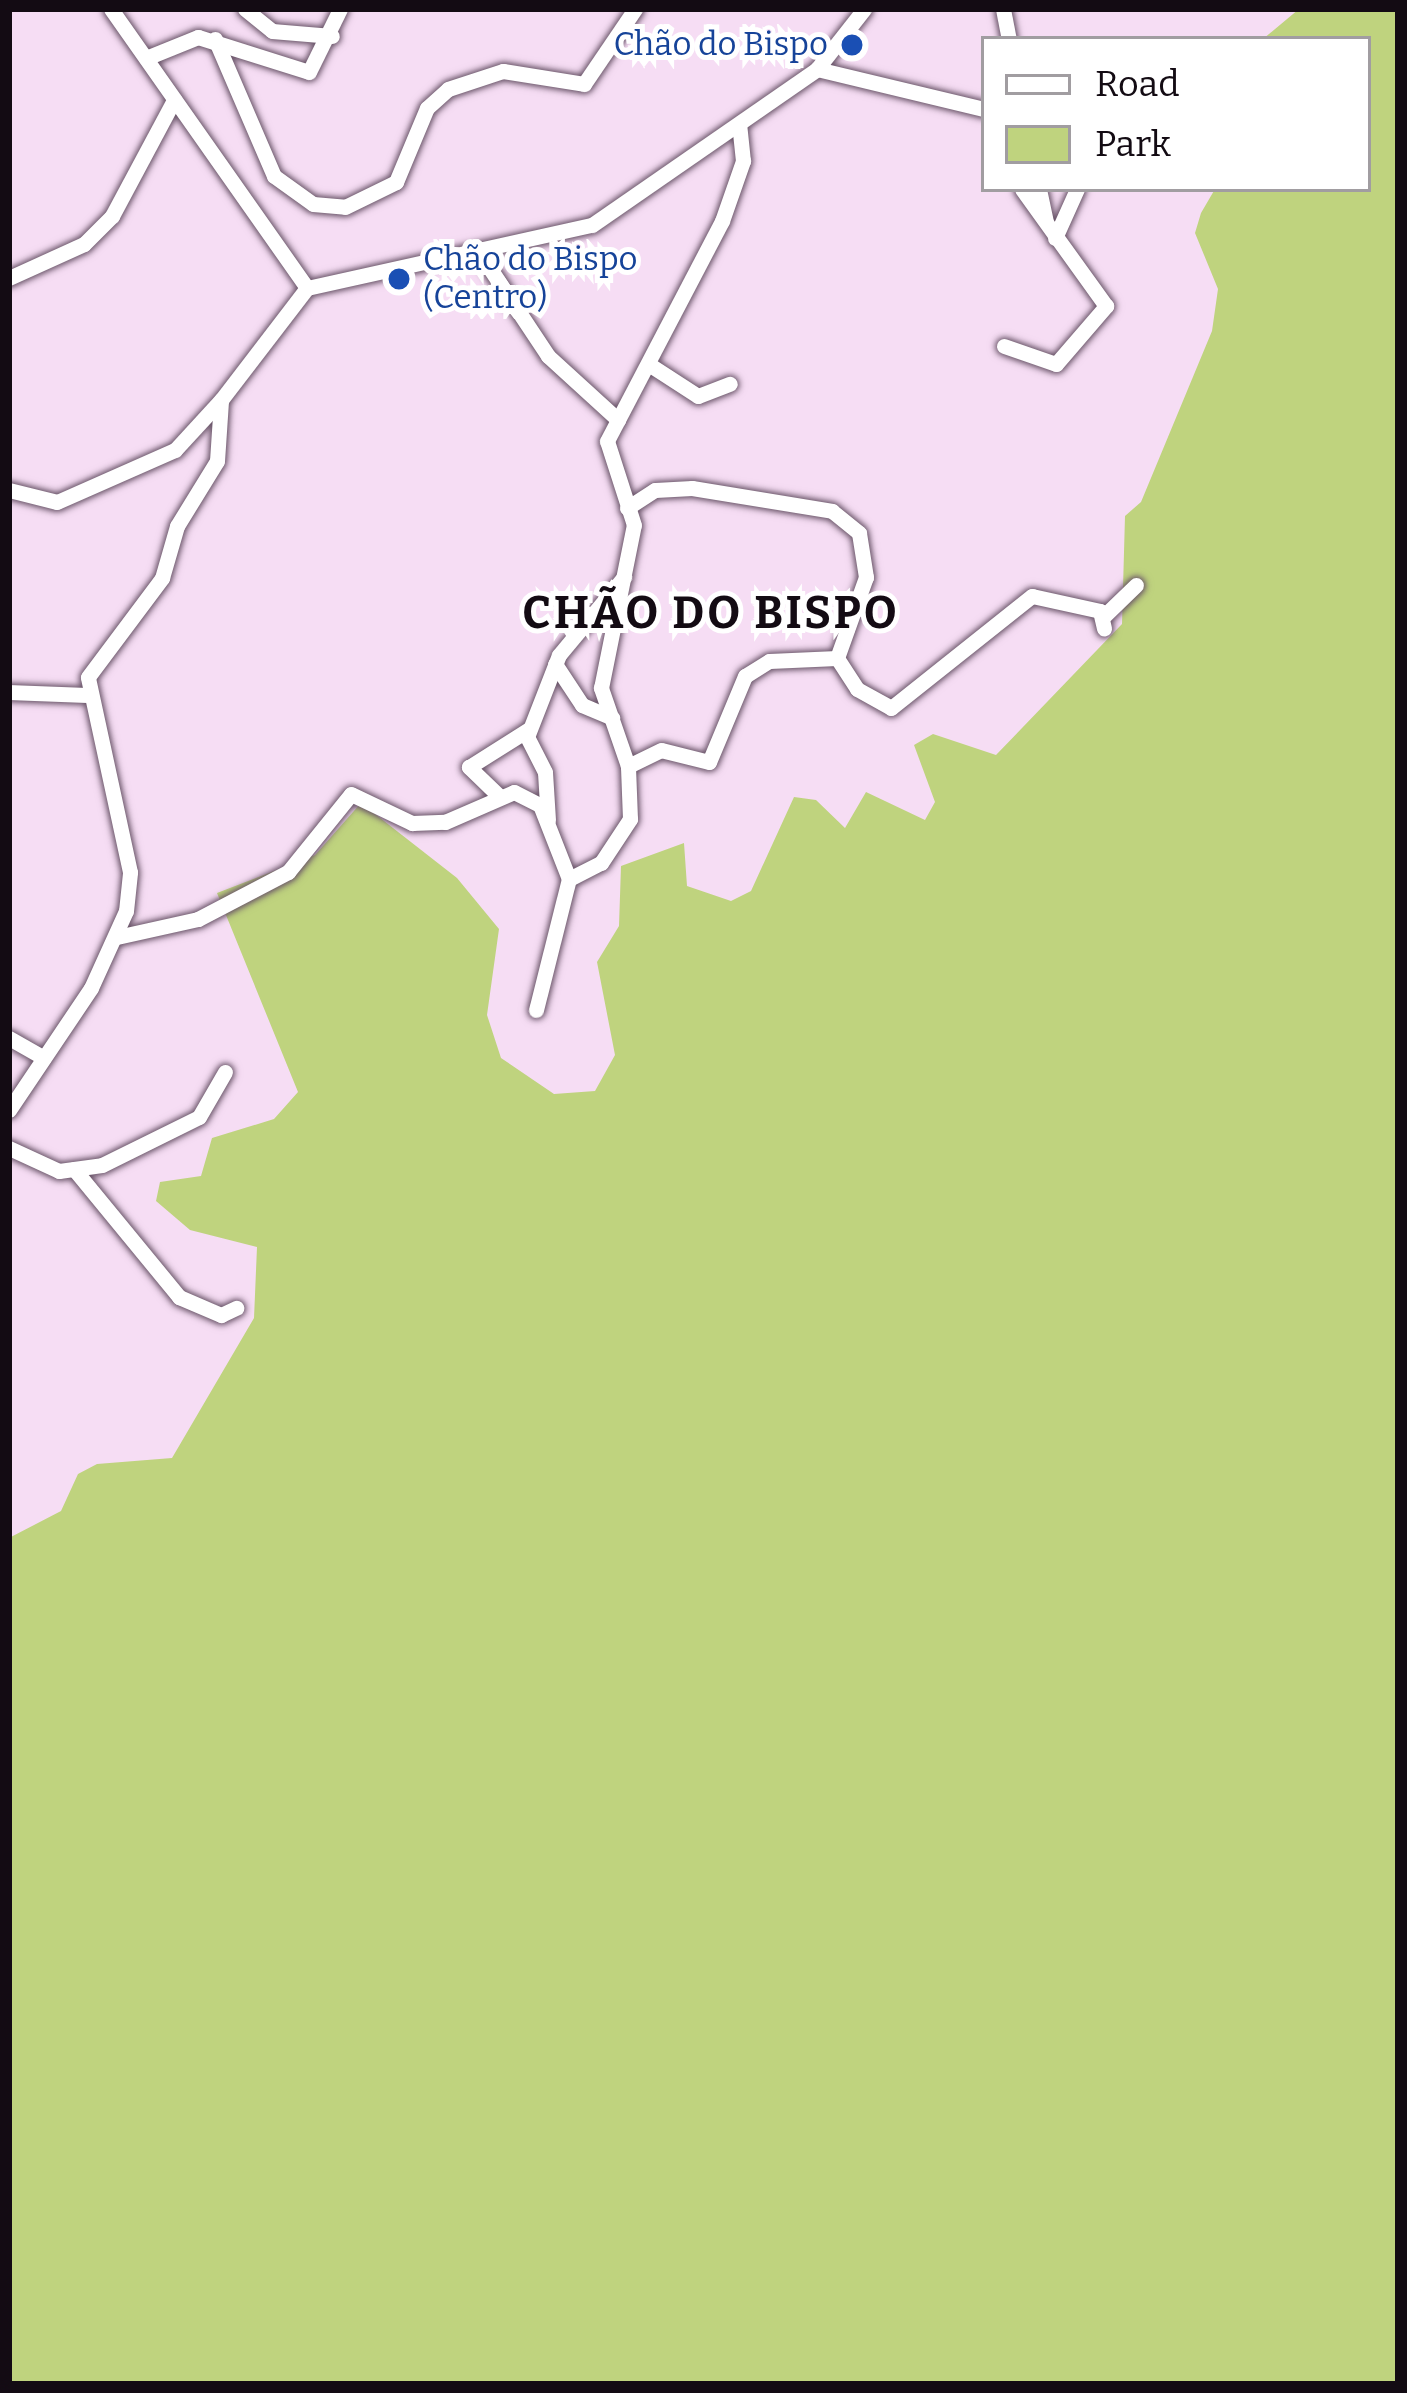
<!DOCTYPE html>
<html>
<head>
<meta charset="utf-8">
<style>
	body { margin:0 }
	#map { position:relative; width:1407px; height:2393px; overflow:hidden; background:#f6ddf4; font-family:Bitter,serif }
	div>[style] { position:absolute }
	.green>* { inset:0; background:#bfd37e }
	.roads { filter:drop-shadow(0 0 3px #6a5569) drop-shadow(0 0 3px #6a5569) }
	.minor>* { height:15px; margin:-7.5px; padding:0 7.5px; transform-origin:7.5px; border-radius:7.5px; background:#fff }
	.dots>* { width:33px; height:33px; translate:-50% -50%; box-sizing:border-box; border:6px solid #fff; border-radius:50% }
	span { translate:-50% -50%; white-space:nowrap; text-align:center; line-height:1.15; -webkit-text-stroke:10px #fff; paint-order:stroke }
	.transit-label { font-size:33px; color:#164399 }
	.right { translate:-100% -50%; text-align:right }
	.left { translate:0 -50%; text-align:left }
	.district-label { font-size:45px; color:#130b13; font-weight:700; letter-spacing:3px }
	.frame { position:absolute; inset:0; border:12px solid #130b13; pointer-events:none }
	.legend { position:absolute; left:981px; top:36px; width:390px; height:156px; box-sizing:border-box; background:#fff; border:3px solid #a19da1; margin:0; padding:15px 21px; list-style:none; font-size:36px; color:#130b13 }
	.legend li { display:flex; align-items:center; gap:24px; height:60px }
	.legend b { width:60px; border:3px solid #a19da1 }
</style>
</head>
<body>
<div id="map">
	<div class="green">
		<div style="clip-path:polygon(1299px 9px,1398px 9px,1398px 2384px,9px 2384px,9px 1538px,61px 1511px,78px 1474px,97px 1464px,172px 1458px,254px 1318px,257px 1247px,190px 1230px,156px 1201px,160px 1182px,201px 1176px,212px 1138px,274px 1119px,298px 1092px,217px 893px,315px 855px,361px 803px,457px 878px,499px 929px,487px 1015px,501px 1058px,554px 1094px,595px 1091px,615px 1055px,597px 962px,619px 926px,621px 866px,684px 843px,687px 886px,731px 901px,751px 891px,794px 797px,816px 800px,845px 828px,866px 792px,925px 820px,935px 802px,914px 745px,933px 734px,996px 755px,1122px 624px,1125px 516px,1141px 502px,1212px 331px,1218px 289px,1195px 233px,1201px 213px,1215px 189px,1368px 189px,1368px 39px,1263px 39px)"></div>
	</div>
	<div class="roads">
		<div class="minor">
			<div style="left:111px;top:9px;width:341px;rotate:54.9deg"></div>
			<div style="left:245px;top:9px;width:35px;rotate:39deg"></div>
			<div style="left:272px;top:31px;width:60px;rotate:4.8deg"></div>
			<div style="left:1003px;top:9px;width:31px;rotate:79deg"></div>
			<div style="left:215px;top:39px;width:149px;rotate:66.7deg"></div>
			<div style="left:274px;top:176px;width:48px;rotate:35.7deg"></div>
			<div style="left:313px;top:204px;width:32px;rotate:5deg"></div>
			<div style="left:345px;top:207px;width:57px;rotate:-26.1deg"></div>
			<div style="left:396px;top:182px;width:80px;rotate:-67.3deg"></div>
			<div style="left:427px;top:108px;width:28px;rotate:-42deg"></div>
			<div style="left:448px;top:89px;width:58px;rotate:-18.1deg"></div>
			<div style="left:503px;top:71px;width:82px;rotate:9.1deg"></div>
			<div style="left:584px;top:84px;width:91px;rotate:-55.8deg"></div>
			<div style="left:146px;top:58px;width:56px;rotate:-22deg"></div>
			<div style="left:198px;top:37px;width:116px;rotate:17.5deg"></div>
			<div style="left:309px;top:72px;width:70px;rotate:-63.8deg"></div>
			<div style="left:817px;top:69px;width:172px;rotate:13.5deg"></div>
			<div style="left:1039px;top:189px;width:33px;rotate:78deg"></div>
			<div style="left:1055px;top:238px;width:54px;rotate:-65.8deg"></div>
			<div style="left:479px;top:252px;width:125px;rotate:56.4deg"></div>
			<div style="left:548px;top:356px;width:95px;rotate:42.4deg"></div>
			<div style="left:9px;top:278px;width:82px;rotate:-24.4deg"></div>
			<div style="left:84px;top:244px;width:40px;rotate:-45deg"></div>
			<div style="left:112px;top:216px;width:132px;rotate:-61.9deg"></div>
			<div style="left:307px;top:288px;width:292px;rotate:-12.5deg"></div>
			<div style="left:592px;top:225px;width:274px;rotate:-34.7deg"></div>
			<div style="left:817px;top:69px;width:76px;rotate:-51.9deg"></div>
			<div style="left:1004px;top:346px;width:55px;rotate:19.1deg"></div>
			<div style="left:1056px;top:364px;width:77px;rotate:-49.2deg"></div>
			<div style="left:1106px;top:306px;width:144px;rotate:-125.7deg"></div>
			<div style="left:650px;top:365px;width:57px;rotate:32.9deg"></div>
			<div style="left:698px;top:396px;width:34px;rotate:-21deg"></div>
			<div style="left:9px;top:490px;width:49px;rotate:14deg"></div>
			<div style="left:57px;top:502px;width:129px;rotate:-23.8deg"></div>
			<div style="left:175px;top:450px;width:68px;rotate:-47.4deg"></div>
			<div style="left:627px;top:508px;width:33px;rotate:-33deg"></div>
			<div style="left:655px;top:490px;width:37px;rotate:-3deg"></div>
			<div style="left:692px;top:488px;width:142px;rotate:9.3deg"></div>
			<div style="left:832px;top:511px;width:35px;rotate:39deg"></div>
			<div style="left:859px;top:533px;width:45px;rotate:81deg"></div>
			<div style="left:866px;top:577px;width:86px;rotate:109.7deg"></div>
			<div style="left:837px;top:658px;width:68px;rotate:177.5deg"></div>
			<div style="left:769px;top:661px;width:28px;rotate:148deg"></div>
			<div style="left:745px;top:676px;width:93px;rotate:112.7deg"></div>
			<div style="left:709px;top:762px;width:49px;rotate:-166deg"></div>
			<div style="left:661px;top:750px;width:37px;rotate:154deg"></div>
			<div style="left:1105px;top:615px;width:43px;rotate:-44.1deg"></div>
			<div style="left:837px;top:658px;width:37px;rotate:57deg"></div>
			<div style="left:857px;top:689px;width:39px;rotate:29deg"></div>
			<div style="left:891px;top:708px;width:180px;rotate:-38.5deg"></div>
			<div style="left:1032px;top:596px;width:70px;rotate:12.4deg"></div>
			<div style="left:1100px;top:611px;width:18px;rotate:77deg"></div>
			<div style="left:555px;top:664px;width:49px;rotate:56.6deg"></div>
			<div style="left:582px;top:705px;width:33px;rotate:23deg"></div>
			<div style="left:9px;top:692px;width:77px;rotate:2.2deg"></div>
			<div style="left:499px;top:796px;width:42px;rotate:-136deg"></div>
			<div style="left:469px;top:767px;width:71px;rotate:-32.3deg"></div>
			<div style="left:548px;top:820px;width:48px;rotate:-93.6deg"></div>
			<div style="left:545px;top:772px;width:39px;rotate:-117deg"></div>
			<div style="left:527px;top:737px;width:88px;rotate:-68.7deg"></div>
			<div style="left:559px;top:655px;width:102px;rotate:-50.2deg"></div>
			<div style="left:117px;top:937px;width:83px;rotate:-12.5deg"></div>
			<div style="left:198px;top:919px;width:102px;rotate:-27.6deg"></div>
			<div style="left:288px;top:872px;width:100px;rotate:-51.1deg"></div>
			<div style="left:351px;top:794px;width:68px;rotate:25.4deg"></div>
			<div style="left:412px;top:823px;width:33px;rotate:-2deg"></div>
			<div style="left:445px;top:822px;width:75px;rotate:-23.5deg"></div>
			<div style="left:514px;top:792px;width:29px;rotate:27deg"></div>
			<div style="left:540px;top:805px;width:79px;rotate:68.6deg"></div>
			<div style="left:569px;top:879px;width:36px;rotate:-27deg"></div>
			<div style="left:601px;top:863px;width:53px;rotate:-56.6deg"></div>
			<div style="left:630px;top:819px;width:53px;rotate:-92.2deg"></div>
			<div style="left:628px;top:766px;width:83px;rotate:-109.1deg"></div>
			<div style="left:601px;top:688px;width:166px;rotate:-78.6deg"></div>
			<div style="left:634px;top:525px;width:88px;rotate:-107.8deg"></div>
			<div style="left:607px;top:441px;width:248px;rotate:-62.4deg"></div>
			<div style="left:722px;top:221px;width:64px;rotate:-70.7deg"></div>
			<div style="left:743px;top:161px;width:36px;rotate:-96deg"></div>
			<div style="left:536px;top:1010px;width:135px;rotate:-75.9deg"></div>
			<div style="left:9px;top:1038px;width:40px;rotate:29.7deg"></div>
			<div style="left:9px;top:1110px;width:147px;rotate:-56.1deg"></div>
			<div style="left:91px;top:988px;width:85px;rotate:-65.6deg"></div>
			<div style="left:126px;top:911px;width:39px;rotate:-84deg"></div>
			<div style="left:130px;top:872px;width:199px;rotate:-102.2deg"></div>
			<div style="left:88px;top:677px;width:124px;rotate:-53.2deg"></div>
			<div style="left:162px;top:578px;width:54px;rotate:-73.9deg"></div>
			<div style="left:177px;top:526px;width:76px;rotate:-58.4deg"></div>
			<div style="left:217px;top:461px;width:61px;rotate:-86.2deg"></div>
			<div style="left:221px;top:400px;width:141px;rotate:-52.5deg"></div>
			<div style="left:9px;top:1148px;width:55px;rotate:24.7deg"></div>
			<div style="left:59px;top:1171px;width:43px;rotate:-7.9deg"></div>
			<div style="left:102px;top:1165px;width:108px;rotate:-26.3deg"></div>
			<div style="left:199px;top:1117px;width:52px;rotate:-60deg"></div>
			<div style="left:74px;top:1169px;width:166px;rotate:50.6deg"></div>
			<div style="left:179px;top:1297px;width:46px;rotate:23.2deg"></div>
			<div style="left:221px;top:1315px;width:17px;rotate:-25deg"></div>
		</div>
	</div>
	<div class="dots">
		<div style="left:852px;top:45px;background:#1a4fb4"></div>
		<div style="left:399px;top:279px;background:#1a4fb4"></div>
	</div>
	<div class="transit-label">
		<span class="right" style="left:828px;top:45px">Chão do Bispo</span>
		<span class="left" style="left:423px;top:279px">Chão do Bispo<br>(Centro)</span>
	</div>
	<div class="district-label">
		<span style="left:711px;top:614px">CHÃO DO BISPO</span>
	</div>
	<div class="frame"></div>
	<ul class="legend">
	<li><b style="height:15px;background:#fff"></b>Road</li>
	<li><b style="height:33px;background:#bfd37e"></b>Park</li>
	</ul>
</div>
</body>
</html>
